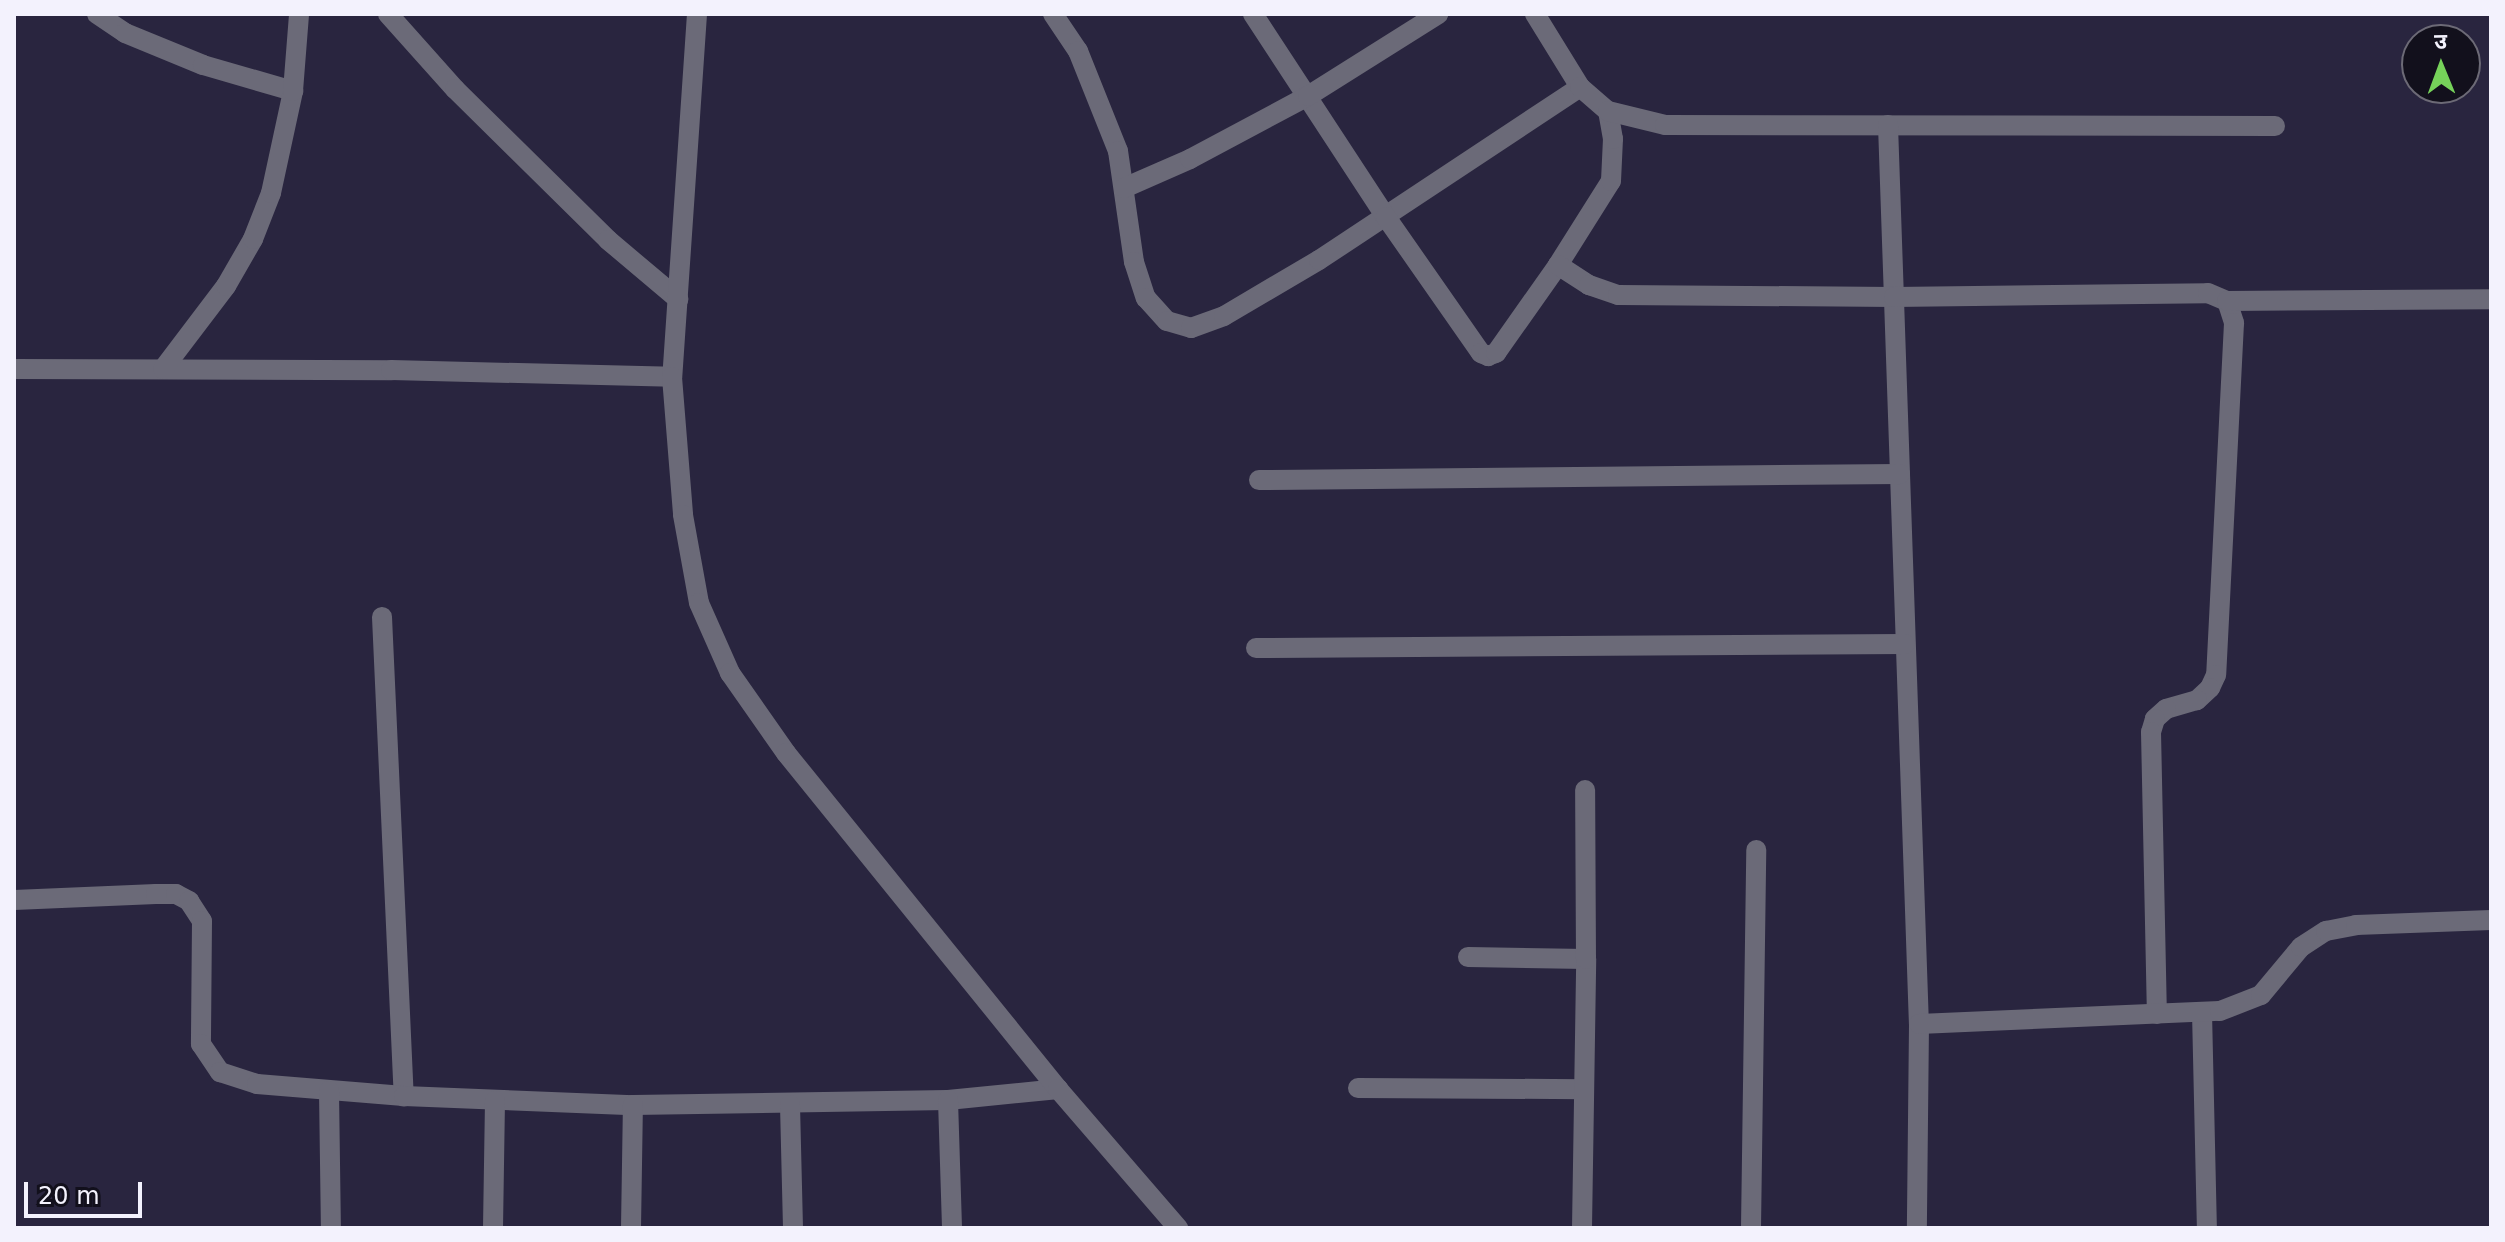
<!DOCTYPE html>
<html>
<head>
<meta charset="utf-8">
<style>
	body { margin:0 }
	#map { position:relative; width:2505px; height:1242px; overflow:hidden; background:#29253f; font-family:"DejaVu Sans","Noto Sans Devanagari",sans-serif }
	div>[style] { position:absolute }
	.minor>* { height:20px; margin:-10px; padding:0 10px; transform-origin:10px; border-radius:10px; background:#6b6a78 }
	.tertiary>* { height:20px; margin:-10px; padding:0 10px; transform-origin:10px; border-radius:10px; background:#6b6a78 }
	span { translate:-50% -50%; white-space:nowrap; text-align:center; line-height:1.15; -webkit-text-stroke:7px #12101c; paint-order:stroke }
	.frame { position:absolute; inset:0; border:16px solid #f3f2fd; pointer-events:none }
	.north { position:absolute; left:2401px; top:24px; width:80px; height:80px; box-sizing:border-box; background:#12101c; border:2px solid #6c6a76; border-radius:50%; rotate:359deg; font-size:22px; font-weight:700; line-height:32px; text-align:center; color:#f3f2fd }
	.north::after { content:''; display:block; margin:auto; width:28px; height:36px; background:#76d25a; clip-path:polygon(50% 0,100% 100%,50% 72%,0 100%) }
	.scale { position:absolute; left:24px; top:1182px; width:118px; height:36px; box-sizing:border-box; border:4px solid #f3f2fd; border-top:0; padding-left:10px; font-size:24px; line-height:28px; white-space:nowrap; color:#f3f2fd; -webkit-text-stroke:6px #12101c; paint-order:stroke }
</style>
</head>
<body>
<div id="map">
	<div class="minor">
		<div style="left:97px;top:14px;width:34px;rotate:34deg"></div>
		<div style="left:125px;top:33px;width:84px;rotate:22.3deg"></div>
		<div style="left:203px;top:65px;width:94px;rotate:16.1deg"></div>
		<div style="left:388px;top:14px;width:101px;rotate:48.2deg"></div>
		<div style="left:455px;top:89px;width:215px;rotate:44.6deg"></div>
		<div style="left:608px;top:240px;width:92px;rotate:40.1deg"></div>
		<div style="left:1053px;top:14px;width:45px;rotate:56deg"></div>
		<div style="left:1078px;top:51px;width:108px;rotate:68.2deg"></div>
		<div style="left:1118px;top:151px;width:112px;rotate:81.8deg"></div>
		<div style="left:1134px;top:262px;width:38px;rotate:72deg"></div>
		<div style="left:1146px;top:298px;width:31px;rotate:48deg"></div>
		<div style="left:1167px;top:321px;width:25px;rotate:16deg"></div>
		<div style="left:1191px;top:328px;width:35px;rotate:-20deg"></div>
		<div style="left:1224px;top:316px;width:110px;rotate:-30.5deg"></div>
		<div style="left:1319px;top:260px;width:313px;rotate:-33.5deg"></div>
		<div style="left:1253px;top:14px;width:243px;rotate:56.8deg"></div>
		<div style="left:1386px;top:217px;width:166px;rotate:55.1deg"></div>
		<div style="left:1481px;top:353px;width:8px;rotate:23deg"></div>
		<div style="left:1488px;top:356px;width:9px;rotate:-21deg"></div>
		<div style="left:1496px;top:353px;width:108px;rotate:-54.8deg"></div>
		<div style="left:1558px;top:265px;width:99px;rotate:-57.8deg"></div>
		<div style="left:1611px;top:181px;width:42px;rotate:-87.3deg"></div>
		<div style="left:1613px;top:139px;width:28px;rotate:-100deg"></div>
		<div style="left:1535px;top:14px;width:86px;rotate:58.3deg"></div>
		<div style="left:1580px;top:87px;width:37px;rotate:41deg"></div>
		<div style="left:1608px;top:111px;width:59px;rotate:13.8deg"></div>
		<div style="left:1665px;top:125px;width:610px;rotate:0.09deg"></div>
		<div style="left:1888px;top:125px;width:900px;rotate:88.03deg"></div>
		<div style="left:1919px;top:1024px;width:204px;rotate:90.6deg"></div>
		<div style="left:1124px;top:188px;width:72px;rotate:-23.7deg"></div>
		<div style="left:1190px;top:159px;width:134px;rotate:-28.1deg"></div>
		<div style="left:1308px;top:96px;width:154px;rotate:-32.2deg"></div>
		<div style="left:1558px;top:265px;width:37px;rotate:33deg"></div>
		<div style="left:1589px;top:285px;width:31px;rotate:19deg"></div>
		<div style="left:1618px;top:295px;width:276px;rotate:0.4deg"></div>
		<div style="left:1894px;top:297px;width:314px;rotate:-0.7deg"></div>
		<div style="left:2208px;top:293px;width:21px;rotate:23deg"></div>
		<div style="left:2227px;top:301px;width:23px;rotate:72deg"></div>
		<div style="left:2234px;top:323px;width:352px;rotate:92.9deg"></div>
		<div style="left:2216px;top:675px;width:14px;rotate:115deg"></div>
		<div style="left:2210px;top:688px;width:18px;rotate:137deg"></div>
		<div style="left:2197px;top:700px;width:32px;rotate:164deg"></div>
		<div style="left:2166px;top:709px;width:15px;rotate:138deg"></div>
		<div style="left:2155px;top:719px;width:14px;rotate:107deg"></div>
		<div style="left:2151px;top:732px;width:282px;rotate:88.8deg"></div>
		<div style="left:2227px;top:301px;width:264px;rotate:-0.4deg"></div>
		<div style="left:14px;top:369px;width:377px;rotate:0.2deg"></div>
		<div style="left:391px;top:370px;width:281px;rotate:1.4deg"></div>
		<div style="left:163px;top:369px;width:104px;rotate:-52.8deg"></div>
		<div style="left:226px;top:286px;width:54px;rotate:-60.1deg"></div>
		<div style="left:253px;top:239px;width:49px;rotate:-68.6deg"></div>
		<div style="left:271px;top:193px;width:104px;rotate:-77.8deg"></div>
		<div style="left:293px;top:91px;width:77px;rotate:-85.5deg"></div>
		<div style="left:1259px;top:480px;width:641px;rotate:-0.54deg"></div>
		<div style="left:382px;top:617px;width:480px;rotate:87.4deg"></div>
		<div style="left:1256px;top:648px;width:649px;rotate:-0.35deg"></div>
		<div style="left:14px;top:900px;width:142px;rotate:-2.4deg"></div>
		<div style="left:156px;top:894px;width:20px"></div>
		<div style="left:176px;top:894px;width:15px;rotate:28deg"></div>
		<div style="left:189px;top:901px;width:24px;rotate:57deg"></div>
		<div style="left:202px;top:921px;width:123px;rotate:90.5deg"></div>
		<div style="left:201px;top:1044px;width:34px;rotate:56deg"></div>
		<div style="left:220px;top:1072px;width:39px;rotate:18deg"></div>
		<div style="left:257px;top:1084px;width:147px;rotate:4.7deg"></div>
		<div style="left:404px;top:1096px;width:229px;rotate:2.3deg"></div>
		<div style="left:633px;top:1105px;width:315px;rotate:-0.9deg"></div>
		<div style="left:948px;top:1100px;width:111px;rotate:-5.7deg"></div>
		<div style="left:1468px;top:957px;width:118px;rotate:1deg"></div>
		<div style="left:2202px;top:1012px;width:216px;rotate:88.7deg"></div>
		<div style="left:1919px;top:1024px;width:301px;rotate:-2.5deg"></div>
		<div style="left:2220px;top:1011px;width:44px;rotate:-21.3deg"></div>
		<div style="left:2261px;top:995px;width:62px;rotate:-50.2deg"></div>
		<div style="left:2301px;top:947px;width:30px;rotate:-33deg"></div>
		<div style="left:2326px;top:931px;width:31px;rotate:-11deg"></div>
		<div style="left:2356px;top:925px;width:135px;rotate:-2.1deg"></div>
		<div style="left:1358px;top:1088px;width:224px;rotate:0.3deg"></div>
		<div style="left:329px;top:1091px;width:137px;rotate:89.2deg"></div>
		<div style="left:948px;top:1100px;width:128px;rotate:88.2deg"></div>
		<div style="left:790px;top:1105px;width:123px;rotate:88.6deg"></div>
		<div style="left:493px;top:1228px;width:127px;rotate:-89.1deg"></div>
		<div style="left:631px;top:1228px;width:123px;rotate:-89.1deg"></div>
		<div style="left:1582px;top:1228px;width:269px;rotate:-89.1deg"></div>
		<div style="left:1586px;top:959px;width:169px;rotate:-90.3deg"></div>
		<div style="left:1751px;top:1228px;width:378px;rotate:-89.2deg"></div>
	</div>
	<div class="tertiary">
		<div style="left:697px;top:14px;width:364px;rotate:93.9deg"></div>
		<div style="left:672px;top:377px;width:138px;rotate:85.4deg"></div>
		<div style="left:683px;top:515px;width:89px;rotate:79.7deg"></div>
		<div style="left:699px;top:603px;width:77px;rotate:66.1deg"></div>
		<div style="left:730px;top:673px;width:98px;rotate:55deg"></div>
		<div style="left:786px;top:753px;width:432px;rotate:51deg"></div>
		<div style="left:1058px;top:1089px;width:184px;rotate:49.2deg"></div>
	</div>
	<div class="frame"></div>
	<div class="north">उ</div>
	<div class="scale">20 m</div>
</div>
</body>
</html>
